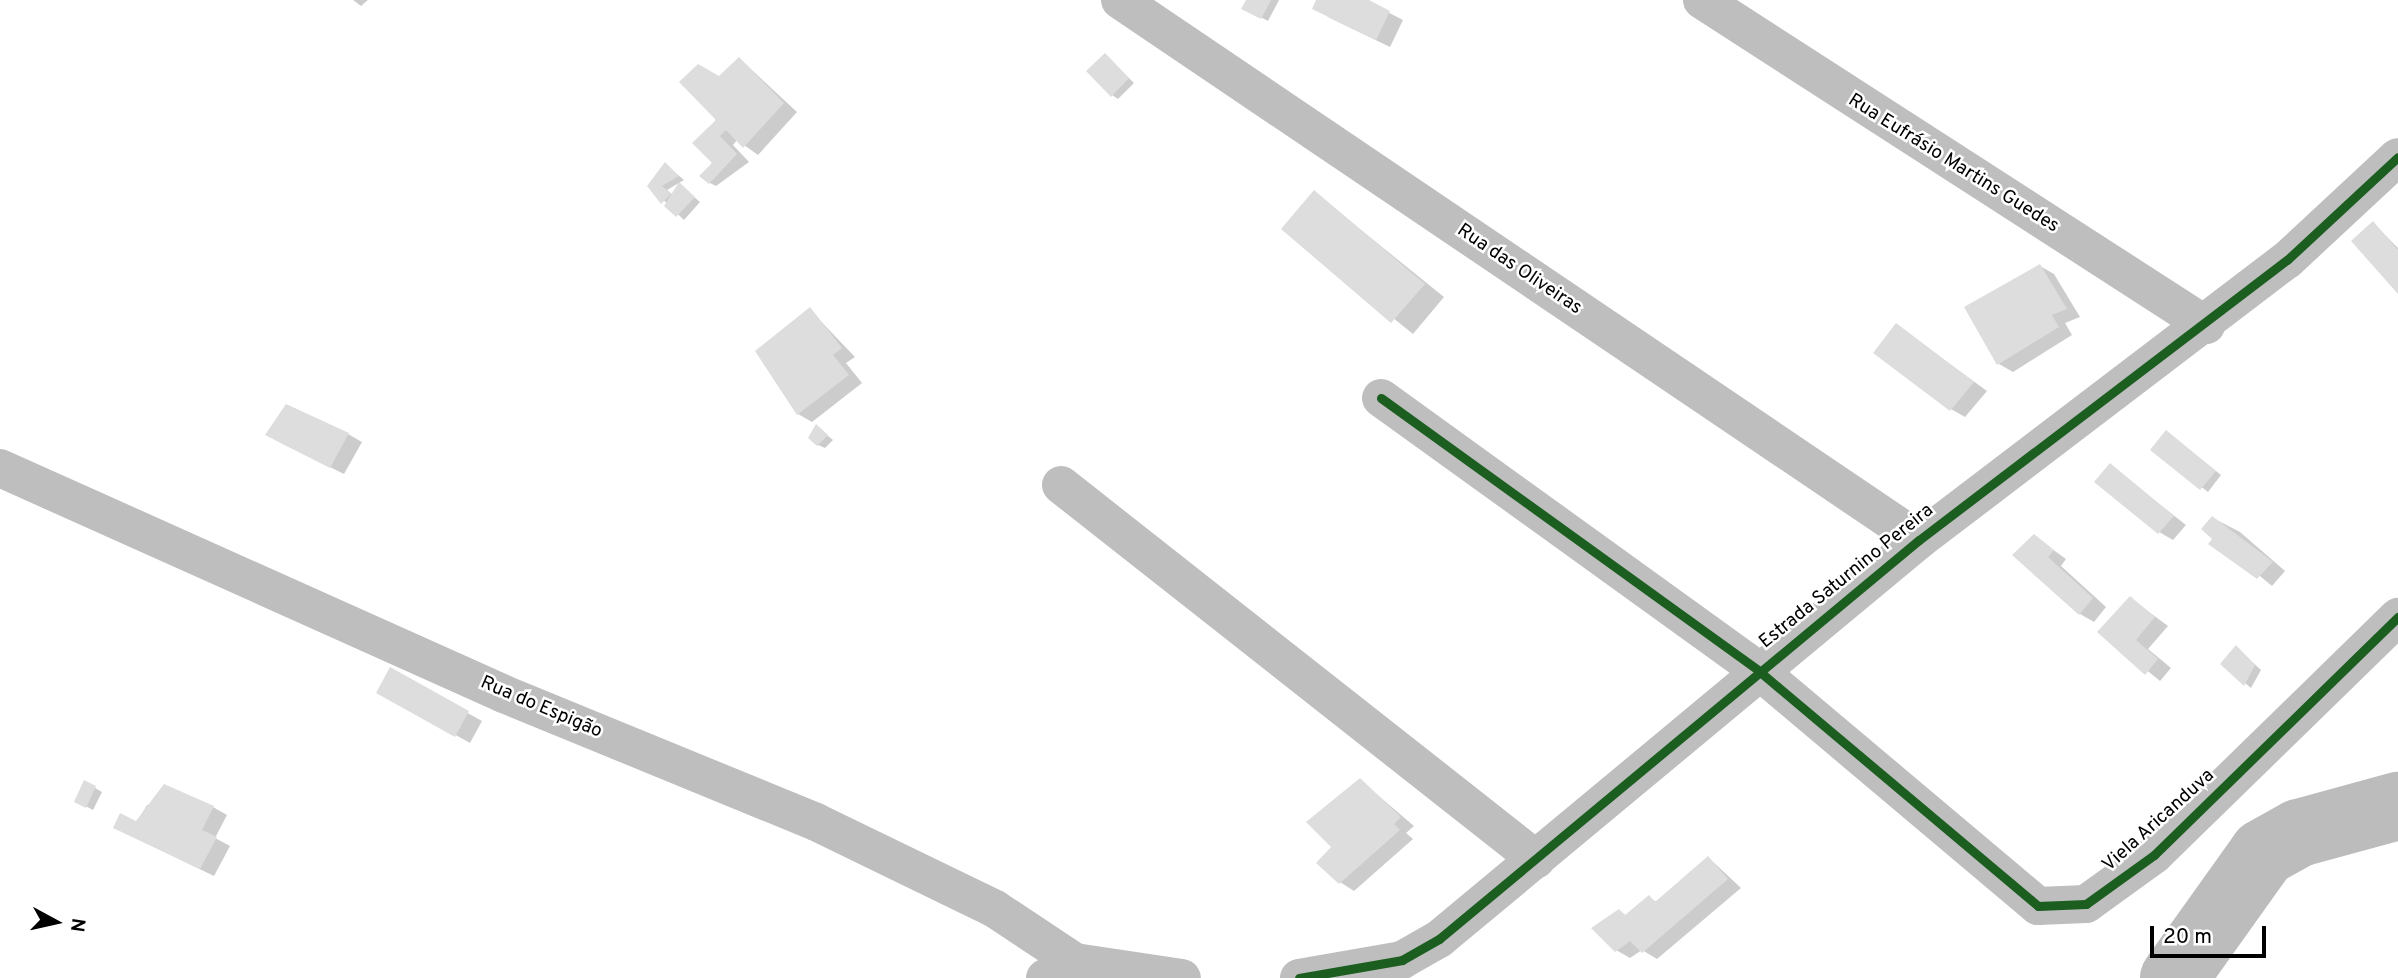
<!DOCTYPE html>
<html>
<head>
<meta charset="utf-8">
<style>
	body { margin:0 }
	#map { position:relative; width:2398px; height:978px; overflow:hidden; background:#fff; font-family:Overpass,sans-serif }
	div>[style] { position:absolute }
	.shadow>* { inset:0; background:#0003 }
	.river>* { height:68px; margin:-34px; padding:0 34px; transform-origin:34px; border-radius:34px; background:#bcbcbc }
	.building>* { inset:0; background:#ddd }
	.minor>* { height:38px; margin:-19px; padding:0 19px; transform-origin:19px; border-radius:19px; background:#bebebe }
	.cycleway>* { height:9px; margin:-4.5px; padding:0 4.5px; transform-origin:4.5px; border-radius:4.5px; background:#1b5e20 }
	span { translate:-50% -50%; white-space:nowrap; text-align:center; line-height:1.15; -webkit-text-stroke:5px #fff; paint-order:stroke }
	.street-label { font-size:19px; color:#000 }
	.north { position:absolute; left:21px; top:887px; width:70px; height:70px; -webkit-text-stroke:5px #fff; paint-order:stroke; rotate:98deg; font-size:19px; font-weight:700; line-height:28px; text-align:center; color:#000 }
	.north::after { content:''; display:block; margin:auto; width:24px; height:32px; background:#000; clip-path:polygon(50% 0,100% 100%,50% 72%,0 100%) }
	.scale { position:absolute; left:2150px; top:926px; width:116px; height:32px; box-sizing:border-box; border:4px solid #000; border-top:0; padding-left:9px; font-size:21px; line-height:24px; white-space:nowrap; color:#000; -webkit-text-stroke:5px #fff; paint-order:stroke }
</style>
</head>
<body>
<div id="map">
	<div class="shadow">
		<div style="clip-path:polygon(353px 0,368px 0,361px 6px)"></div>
		<div style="clip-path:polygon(1248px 0,1279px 0,1268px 21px,1244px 8px)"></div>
		<div style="clip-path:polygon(1318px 0,1364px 0,1403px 20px,1390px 47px,1328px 17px)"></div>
		<div style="clip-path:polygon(1105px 55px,1134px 83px,1118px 99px,1112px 95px)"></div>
		<div style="clip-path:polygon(740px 59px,797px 112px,758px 155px,737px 140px,733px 145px,749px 162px,716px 186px,710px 183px,719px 78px)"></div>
		<div style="clip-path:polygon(665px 164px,684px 180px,667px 190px,673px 195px,680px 185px,700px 202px,684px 220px,649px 186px)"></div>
		<div style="clip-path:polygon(1314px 192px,1444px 297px,1413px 334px,1283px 229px)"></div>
		<div style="clip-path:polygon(2373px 223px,2398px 248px,2398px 292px)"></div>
		<div style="clip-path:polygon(2040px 266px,2054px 274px,2080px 317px,2065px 323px,2072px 335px,2013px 372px,1999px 364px)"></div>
		<div style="clip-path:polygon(810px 310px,855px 357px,846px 363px,862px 383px,812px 422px,798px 414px)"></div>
		<div style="clip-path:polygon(1896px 325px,1987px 391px,1965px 417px,1951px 409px)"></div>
		<div style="clip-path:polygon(817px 427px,833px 440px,825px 448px,818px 445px)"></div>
		<div style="clip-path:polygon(2167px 432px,2221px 475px,2208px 492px,2153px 449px)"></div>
		<div style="clip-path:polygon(348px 434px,362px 442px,344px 474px,281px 443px)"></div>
		<div style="clip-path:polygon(2111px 466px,2186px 525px,2173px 540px,2159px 532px)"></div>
		<div style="clip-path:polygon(2213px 518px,2240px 532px,2285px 571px,2272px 586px,2215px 539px)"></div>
		<div style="clip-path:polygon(2034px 536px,2066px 559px,2061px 566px,2106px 607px,2094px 622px,2080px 614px)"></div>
		<div style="clip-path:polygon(2130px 598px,2168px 626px,2148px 649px,2171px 668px,2160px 681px,2100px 632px)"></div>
		<div style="clip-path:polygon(2237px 648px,2261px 670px,2251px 688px,2222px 664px)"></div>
		<div style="clip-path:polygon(390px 670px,482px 721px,470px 743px,378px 692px)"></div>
		<div style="clip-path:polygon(1360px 780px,1414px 826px,1406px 833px,1413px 839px,1354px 891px,1340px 882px,1334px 847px)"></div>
		<div style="clip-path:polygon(85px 782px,102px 792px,93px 810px,76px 801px)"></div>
		<div style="clip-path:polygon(147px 805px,213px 807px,227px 815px,215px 838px,230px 846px,214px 876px,129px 835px)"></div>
		<div style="clip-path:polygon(1709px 858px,1741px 888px,1657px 959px,1642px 950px,1630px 958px,1616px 950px,1619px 911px,1627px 916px,1649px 897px,1658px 903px)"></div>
	</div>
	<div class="river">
		<div style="left:2174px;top:978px;width:153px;rotate:-54.5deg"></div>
		<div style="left:2263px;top:853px;width:41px;rotate:-29.1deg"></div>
		<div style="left:2299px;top:833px;width:103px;rotate:-15.3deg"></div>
	</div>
	<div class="building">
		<div style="clip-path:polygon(1246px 0,1271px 0,1261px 19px,1241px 9px)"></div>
		<div style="clip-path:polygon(1316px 0,1369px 0,1390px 11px,1376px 40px,1312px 9px)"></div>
		<div style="clip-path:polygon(1105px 53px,1129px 78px,1111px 97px,1086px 71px)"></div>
		<div style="clip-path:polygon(739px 57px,784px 103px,743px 148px,726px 130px,720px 136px,737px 154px,709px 184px,699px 176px,712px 163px,692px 143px,716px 120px,679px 82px,698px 64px,719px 76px)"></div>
		<div style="clip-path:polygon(665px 162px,679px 176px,662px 186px,671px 194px,661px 204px,647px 186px)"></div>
		<div style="clip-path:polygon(679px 182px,695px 197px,676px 217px,664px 206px)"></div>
		<div style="clip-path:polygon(1314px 190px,1425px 284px,1391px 323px,1281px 229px)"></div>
		<div style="clip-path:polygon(2373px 221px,2398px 250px,2398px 294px,2351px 241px)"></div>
		<div style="clip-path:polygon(2040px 264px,2067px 309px,2052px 315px,2059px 327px,1997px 365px,1964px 307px)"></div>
		<div style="clip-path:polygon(810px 307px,842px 348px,833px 355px,849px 375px,797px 415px,755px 351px)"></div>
		<div style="clip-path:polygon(1896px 323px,1974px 382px,1950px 411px,1873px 353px)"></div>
		<div style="clip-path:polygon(286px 404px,349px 433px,330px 468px,265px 435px)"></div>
		<div style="clip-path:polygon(816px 424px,828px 435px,817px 446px,808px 438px)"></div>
		<div style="clip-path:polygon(2166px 430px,2216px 471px,2200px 490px,2150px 450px)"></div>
		<div style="clip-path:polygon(2110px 463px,2174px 516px,2158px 534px,2094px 482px)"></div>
		<div style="clip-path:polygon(2212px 516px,2273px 562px,2257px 579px,2208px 544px,2212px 539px,2201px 529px)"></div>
		<div style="clip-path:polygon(2034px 534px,2054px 550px,2048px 557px,2093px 598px,2079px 615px,2012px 555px)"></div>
		<div style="clip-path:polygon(2130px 596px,2155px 617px,2136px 640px,2158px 659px,2145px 675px,2097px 632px)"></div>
		<div style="clip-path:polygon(2236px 645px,2255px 665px,2244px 686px,2220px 664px)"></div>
		<div style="clip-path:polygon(390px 667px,469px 711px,455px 737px,376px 693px)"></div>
		<div style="clip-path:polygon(1360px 778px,1401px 817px,1394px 824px,1400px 830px,1339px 884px,1316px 863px,1331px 847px,1306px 822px)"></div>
		<div style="clip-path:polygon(84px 780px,96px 786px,86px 808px,74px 802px)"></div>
		<div style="clip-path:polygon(164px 784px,214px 806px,202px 830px,217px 837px,200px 869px,113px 828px,120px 813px,136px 821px)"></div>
		<div style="clip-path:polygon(1708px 856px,1728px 879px,1642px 953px,1630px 941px,1615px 952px,1591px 928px,1619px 909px,1625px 915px,1649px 895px,1655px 902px)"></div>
	</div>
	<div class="minor">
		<div style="left:1120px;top:0;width:964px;rotate:34.05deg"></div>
		<div style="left:1702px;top:0;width:600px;rotate:32.82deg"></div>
		<div style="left:1381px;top:398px;width:466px;rotate:35.8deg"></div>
		<div style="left:1759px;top:671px;width:365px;rotate:40.1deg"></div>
		<div style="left:2038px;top:906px;width:48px;rotate:-2.4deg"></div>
		<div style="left:2086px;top:904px;width:84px;rotate:-35.8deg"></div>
		<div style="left:2154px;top:855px;width:341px;rotate:-44.3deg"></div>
		<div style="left:0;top:468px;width:552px;rotate:24.15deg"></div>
		<div style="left:504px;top:694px;width:337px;rotate:22.3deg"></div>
		<div style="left:816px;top:822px;width:199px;rotate:25.9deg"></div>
		<div style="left:995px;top:909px;width:96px;rotate:33.5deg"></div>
		<div style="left:1061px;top:485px;width:605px;rotate:38.22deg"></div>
		<div style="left:1045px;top:978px;width:34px;rotate:-28deg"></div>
		<div style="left:1075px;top:962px;width:108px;rotate:8.5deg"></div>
		<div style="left:1299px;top:978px;width:105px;rotate:-9.9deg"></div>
		<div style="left:1402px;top:960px;width:43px;rotate:-29.6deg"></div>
		<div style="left:1439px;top:939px;width:624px;rotate:-39.74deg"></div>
		<div style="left:1919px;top:540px;width:462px;rotate:-37.3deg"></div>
		<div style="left:2287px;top:260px;width:151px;rotate:-42.9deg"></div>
	</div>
	<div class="cycleway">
		<div style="left:1381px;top:398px;width:466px;rotate:35.8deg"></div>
		<div style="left:1759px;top:671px;width:365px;rotate:40.1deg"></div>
		<div style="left:2038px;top:906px;width:48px;rotate:-2.4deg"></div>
		<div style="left:2086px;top:904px;width:84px;rotate:-35.8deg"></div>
		<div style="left:2154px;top:855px;width:341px;rotate:-44.3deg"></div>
		<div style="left:1299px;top:978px;width:105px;rotate:-9.9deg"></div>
		<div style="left:1402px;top:960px;width:43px;rotate:-29.6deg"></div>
		<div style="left:1439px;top:939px;width:624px;rotate:-39.74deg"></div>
		<div style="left:1919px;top:540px;width:462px;rotate:-37.3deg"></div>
		<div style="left:2287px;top:260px;width:151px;rotate:-42.9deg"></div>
	</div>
	<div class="street-label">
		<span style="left:1953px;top:164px;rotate:32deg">Rua Eufrásio Martins Guedes</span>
		<span style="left:1519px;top:270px;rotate:34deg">Rua das Oliveiras</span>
		<span style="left:1847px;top:577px;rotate:-39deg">Estrada Saturnino Pereira</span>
		<span style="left:541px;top:708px;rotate:23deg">Rua do Espigão</span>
		<span style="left:2159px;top:821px;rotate:-42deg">Viela Aricanduva</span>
	</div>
	<div class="north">N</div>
	<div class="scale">20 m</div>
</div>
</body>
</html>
